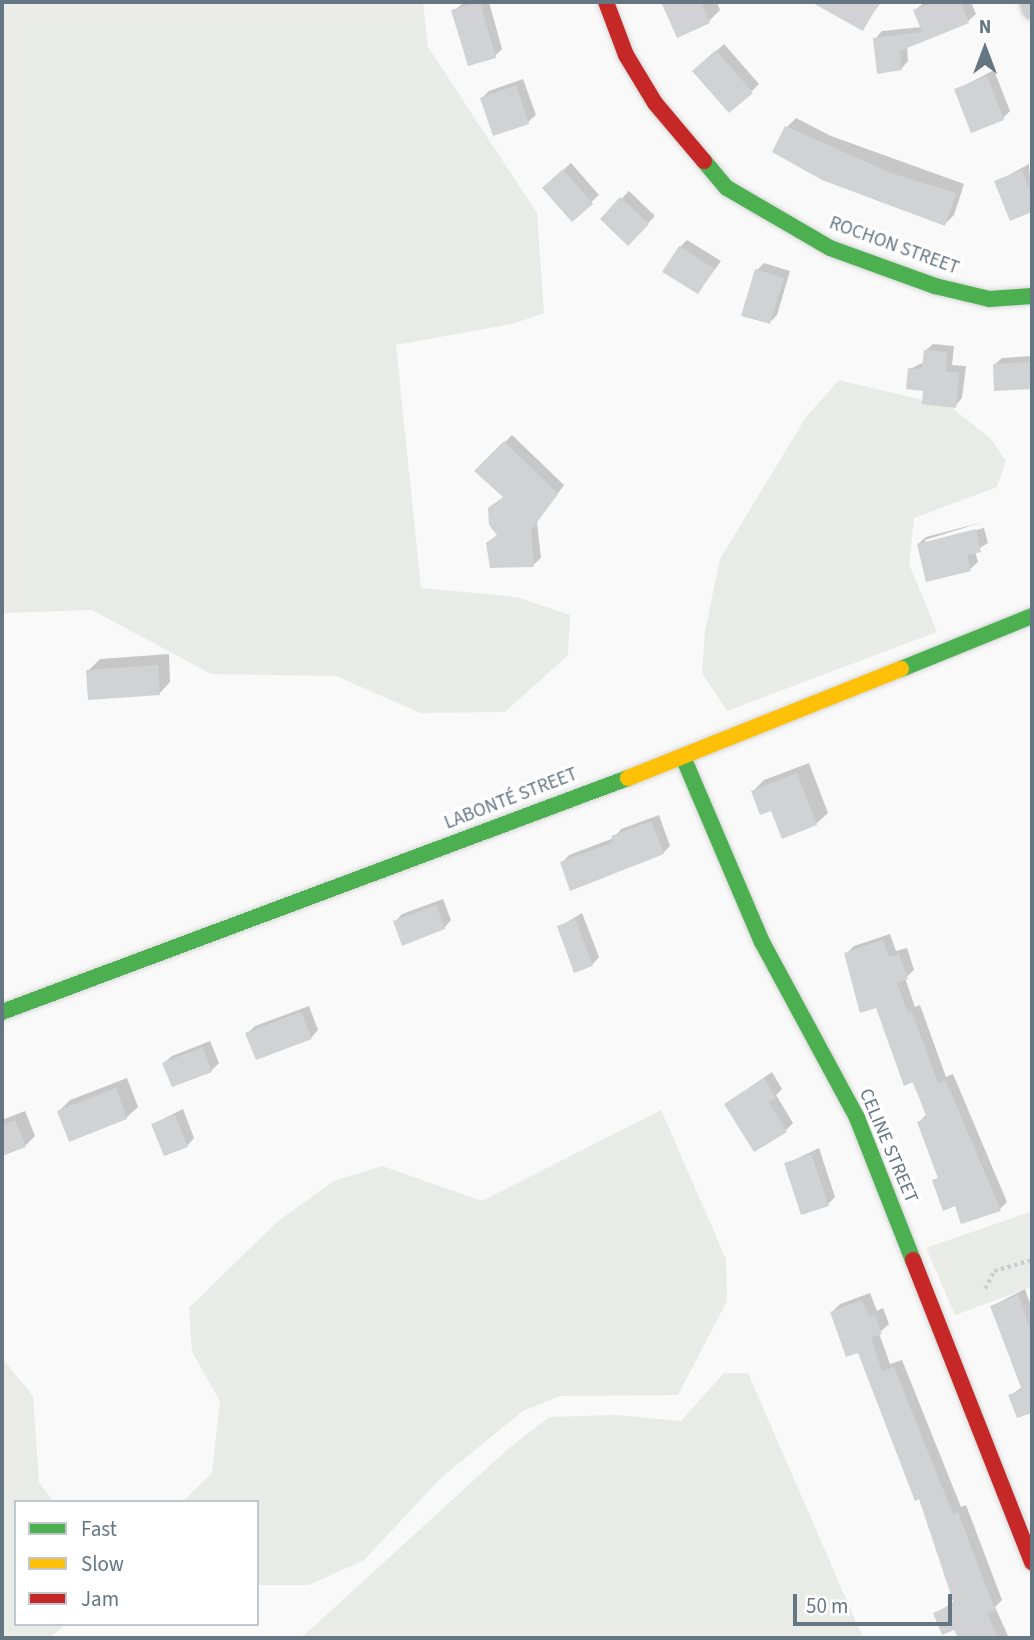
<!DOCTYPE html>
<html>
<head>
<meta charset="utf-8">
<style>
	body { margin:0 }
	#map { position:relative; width:1034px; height:1640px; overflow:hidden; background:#f9f9f9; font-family:"Source Sans 3",sans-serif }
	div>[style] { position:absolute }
	.green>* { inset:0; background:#e8ebe6 }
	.shadow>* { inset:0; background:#0003 }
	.building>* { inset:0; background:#d0d2d3 }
	.path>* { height:3.5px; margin-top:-1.75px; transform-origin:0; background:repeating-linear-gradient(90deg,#cbcccd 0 3.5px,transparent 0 7px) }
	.roads { filter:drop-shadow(0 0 2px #d5d6d7) drop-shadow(0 0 2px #d5d6d7) }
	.street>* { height:21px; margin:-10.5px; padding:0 10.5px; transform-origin:10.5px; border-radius:10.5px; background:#cecfd0 }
	.fast>* { height:16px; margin:-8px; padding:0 8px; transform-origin:8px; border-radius:8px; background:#4caf50 }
	.slow>* { height:16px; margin:-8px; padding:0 8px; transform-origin:8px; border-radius:8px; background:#ffc107 }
	.jam>* { height:16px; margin:-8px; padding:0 8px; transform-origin:8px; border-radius:8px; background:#c62828 }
	span { translate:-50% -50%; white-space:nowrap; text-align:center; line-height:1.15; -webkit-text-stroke:7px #fff; paint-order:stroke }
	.street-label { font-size:19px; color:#657683 }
	.frame { position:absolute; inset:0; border:4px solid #657683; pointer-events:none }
	.legend { position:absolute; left:14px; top:1500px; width:245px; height:126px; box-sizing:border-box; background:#fff; border:2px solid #c1c8cd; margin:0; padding:9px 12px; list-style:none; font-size:21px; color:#657683 }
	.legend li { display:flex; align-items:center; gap:14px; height:35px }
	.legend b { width:35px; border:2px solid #c1c8cd }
	.north { position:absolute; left:950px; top:14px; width:70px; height:70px; -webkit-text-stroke:5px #fff; paint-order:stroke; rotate:0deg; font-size:19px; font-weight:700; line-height:28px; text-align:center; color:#657683 }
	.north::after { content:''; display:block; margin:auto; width:24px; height:32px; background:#657683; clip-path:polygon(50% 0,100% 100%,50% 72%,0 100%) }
	.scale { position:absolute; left:793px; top:1594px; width:159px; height:32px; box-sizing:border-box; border:4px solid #657683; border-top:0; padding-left:9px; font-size:21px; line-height:24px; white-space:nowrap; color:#657683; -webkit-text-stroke:5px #fff; paint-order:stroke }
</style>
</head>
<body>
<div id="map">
	<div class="green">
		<div style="clip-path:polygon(2px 2px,423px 2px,428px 47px,537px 213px,544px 313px,512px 324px,396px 345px,421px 588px,517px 597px,570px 615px,568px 655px,505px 712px,421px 713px,336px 676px,211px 674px,92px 610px,2px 613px)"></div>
		<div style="clip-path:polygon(839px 380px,951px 407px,991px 439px,1006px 461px,997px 487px,914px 518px,909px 564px,937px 632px,727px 711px,702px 673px,705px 631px,720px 559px,806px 417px)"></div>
		<div style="clip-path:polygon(661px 1110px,726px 1259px,727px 1301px,678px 1395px,560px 1396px,523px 1411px,442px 1477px,364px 1560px,309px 1585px,257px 1585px,257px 1502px,182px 1502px,212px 1473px,220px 1401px,192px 1352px,189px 1308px,278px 1221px,334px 1181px,382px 1166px,482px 1201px)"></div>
		<div style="clip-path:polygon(1032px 1211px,1032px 1287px,955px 1315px,926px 1248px)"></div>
		<div style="clip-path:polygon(2px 1358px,33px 1396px,39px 1482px,54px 1502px,16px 1502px,16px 1624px,67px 1624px,49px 1638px,2px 1638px)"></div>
		<div style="clip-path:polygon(724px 1373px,748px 1373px,863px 1638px,301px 1638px,508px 1449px,549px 1417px,616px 1415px,681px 1421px)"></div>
	</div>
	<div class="shadow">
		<div style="clip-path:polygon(465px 2px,489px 2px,502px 49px,495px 56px,453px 11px)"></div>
		<div style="clip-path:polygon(663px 2px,717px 2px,720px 10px,709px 21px,678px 35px)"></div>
		<div style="clip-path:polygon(815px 2px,881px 2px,863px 28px)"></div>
		<div style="clip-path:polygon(925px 2px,971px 2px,976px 14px,968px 21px,907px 46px,908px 61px,901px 69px,875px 39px,882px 31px,922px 27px,915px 10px)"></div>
		<div style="clip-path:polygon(724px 44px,759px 84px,752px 91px,702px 64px)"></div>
		<div style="clip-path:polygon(994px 70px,1010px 111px,1003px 118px,956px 90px)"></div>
		<div style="clip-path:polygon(523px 79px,536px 115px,528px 122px,482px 98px,489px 91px)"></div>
		<div style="clip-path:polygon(796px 118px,831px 136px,964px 184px,954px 215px,945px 224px,787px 127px)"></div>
		<div style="clip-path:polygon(571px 163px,599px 195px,572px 220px,551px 181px)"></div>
		<div style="clip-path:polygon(1029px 164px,1032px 210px,1011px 219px,996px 182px)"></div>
		<div style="clip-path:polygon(629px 191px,655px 216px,628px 244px,602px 219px)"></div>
		<div style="clip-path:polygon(687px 240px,721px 261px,698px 292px,680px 247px)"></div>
		<div style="clip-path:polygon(764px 263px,790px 271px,777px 315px,770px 322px,757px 270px)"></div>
		<div style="clip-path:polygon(933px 344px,954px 346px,952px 365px,966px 366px,962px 398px,955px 406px,925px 389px,910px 369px,924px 362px,925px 351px)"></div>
		<div style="clip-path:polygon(1032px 356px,1032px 387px,996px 389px,994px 365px,1002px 358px)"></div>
		<div style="clip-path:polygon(512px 435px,564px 485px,537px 522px,541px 558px,533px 565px,488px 543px,499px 534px,504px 496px,476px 471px)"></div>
		<div style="clip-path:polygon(983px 522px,925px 540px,925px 543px,984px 528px,988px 543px,975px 551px,978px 562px,970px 569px,918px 544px,926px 537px)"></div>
		<div style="clip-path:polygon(169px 654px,170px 682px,159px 694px,88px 671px,100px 659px)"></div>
		<div style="clip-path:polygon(809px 763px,828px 813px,816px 824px,772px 809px,753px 791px,764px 780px)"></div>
		<div style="clip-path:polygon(659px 815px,670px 846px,663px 853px,562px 863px,569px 855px,614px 838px,621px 829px)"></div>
		<div style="clip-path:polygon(443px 899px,451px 920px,444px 928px,395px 922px,402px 914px)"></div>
		<div style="clip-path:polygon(582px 913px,599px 957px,592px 965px,559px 927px)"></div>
		<div style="clip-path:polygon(890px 934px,896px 951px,907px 948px,914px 970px,905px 978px,915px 1007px,920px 1005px,946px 1077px,953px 1074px,1007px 1202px,1000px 1209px,956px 1204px,934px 1181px,939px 1176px,919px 1122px,927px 1114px,877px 1005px,846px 954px,854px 946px)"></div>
		<div style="clip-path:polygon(309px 1006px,318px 1030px,311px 1038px,247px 1034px,255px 1026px)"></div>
		<div style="clip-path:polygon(210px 1041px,219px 1063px,211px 1071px,164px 1063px,172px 1056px)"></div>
		<div style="clip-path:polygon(772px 1072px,782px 1089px,776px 1095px,793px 1123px,786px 1130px,726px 1104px)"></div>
		<div style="clip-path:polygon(127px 1078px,138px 1107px,126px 1118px,59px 1111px,70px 1100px)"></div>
		<div style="clip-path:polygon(183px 1109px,194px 1138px,187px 1146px,153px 1124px)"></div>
		<div style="clip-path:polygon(25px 1111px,35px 1136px,25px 1146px,2px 1154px,2px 1120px)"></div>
		<div style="clip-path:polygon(819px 1148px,835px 1197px,828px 1204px,786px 1164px)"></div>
		<div style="clip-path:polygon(1025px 1289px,1032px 1309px,1032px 1411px,1018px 1416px,1010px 1396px,1022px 1387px,992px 1306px)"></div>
		<div style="clip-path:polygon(870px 1293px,877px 1311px,883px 1308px,889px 1324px,879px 1333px,890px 1364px,902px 1360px,961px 1507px,966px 1505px,1002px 1600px,995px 1607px,1009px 1638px,959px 1638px,955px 1627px,935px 1614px,955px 1601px,920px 1497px,859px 1351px,832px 1312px,840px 1304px)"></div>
	</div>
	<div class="building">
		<div style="clip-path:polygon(480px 2px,496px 58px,468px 66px,451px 10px)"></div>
		<div style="clip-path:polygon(661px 2px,701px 2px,710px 23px,677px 38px)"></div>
		<div style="clip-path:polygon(811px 2px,879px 2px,863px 31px)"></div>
		<div style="clip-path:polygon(933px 2px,961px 2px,969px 23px,900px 51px,902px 70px,877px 74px,873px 38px,922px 32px,913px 10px)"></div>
		<div style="clip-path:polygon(716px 50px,753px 93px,729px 113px,692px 71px)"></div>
		<div style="clip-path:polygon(987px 76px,1004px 120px,971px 133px,954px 89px)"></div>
		<div style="clip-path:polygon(516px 85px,529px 124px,493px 136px,480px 98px)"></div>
		<div style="clip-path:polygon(785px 126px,891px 173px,956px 193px,945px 226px,822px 180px,772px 152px)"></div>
		<div style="clip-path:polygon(563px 169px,593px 204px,572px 222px,542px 188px)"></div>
		<div style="clip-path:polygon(1022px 170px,1032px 196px,1032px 212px,1010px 221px,994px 181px)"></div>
		<div style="clip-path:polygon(620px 197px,649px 224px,628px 246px,600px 219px)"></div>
		<div style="clip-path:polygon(679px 246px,715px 269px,698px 294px,662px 272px)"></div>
		<div style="clip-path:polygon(755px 269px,784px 278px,770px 324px,741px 316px)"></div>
		<div style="clip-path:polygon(924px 350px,947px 352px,946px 371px,959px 373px,956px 408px,922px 404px,923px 391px,906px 389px,908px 368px,922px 369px)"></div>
		<div style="clip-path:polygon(1031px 362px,1032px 389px,994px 391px,993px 364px)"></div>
		<div style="clip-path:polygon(504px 441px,558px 494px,531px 530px,534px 567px,490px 568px,486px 543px,497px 535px,489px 525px,488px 508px,503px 497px,474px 471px)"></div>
		<div style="clip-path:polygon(976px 529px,981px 552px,967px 555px,971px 571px,926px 582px,917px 544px)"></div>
		<div style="clip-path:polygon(158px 665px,160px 695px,88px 700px,86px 670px)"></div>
		<div style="clip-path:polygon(797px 773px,817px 825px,782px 839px,771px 811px,760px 815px,751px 791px)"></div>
		<div style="clip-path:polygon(651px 821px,664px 854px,570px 891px,560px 862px,614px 842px,611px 836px)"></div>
		<div style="clip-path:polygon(436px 905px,445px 929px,402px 946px,393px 921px)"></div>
		<div style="clip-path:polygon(575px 919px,593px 966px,574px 973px,557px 926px)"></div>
		<div style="clip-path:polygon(883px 940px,889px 957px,899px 954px,908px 979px,897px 983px,908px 1013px,912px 1012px,938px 1083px,946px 1081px,1001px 1211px,961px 1224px,955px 1206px,943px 1211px,932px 1180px,938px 1178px,917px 1122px,927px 1118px,913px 1082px,904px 1086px,876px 1008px,860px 1013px,844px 953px)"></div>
		<div style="clip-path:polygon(301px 1012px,312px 1039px,256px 1060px,245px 1033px)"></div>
		<div style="clip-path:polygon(203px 1047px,212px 1072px,172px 1087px,162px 1063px)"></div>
		<div style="clip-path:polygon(764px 1078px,776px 1098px,769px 1102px,787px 1132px,754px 1152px,724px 1104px)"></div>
		<div style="clip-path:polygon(116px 1088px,127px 1119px,69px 1142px,57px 1111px)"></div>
		<div style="clip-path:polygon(175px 1115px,188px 1147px,164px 1156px,151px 1124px)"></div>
		<div style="clip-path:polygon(15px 1120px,26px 1147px,2px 1156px,2px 1125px)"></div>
		<div style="clip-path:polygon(811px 1154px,829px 1206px,801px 1215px,784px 1163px)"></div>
		<div style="clip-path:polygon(1018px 1295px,1032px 1333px,1032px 1413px,1017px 1418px,1008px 1395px,1022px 1390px,990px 1306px)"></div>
		<div style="clip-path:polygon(862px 1300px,869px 1317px,875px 1315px,882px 1334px,871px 1337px,882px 1371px,894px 1367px,953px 1514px,958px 1512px,995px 1610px,987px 1613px,998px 1638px,958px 1638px,954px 1630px,942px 1635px,933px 1613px,954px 1604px,919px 1499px,915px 1501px,858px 1353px,846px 1357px,830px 1312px)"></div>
	</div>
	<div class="path">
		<div style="left:985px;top:1289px;width:20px;rotate:-63deg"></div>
		<div style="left:994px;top:1271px;width:40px;rotate:-16deg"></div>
	</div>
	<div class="roads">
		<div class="street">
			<div style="left:1030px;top:2px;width:7px;rotate:74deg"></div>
		</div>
		<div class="fast">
			<div style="left:704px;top:161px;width:35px;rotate:50deg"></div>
			<div style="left:727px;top:188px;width:119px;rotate:30.2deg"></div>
			<div style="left:830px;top:248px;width:112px;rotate:19.9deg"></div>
			<div style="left:935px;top:286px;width:56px;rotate:13.5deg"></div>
			<div style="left:989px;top:299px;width:43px;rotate:-4deg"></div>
			<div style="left:901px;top:669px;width:141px;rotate:-22deg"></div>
			<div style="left:683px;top:757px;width:201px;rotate:66.9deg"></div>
			<div style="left:762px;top:942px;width:200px;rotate:61.6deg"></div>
			<div style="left:857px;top:1118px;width:153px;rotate:68.5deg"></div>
			<div style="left:2px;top:1012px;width:668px;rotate:-20.5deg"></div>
		</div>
		<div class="slow">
			<div style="left:628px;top:778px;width:294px;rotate:-21.8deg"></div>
		</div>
		<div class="jam">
			<div style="left:606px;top:2px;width:57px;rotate:69.3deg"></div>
			<div style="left:626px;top:55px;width:56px;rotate:58.9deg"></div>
			<div style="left:655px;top:103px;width:76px;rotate:49.8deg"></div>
			<div style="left:913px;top:1260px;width:325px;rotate:68.5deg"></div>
		</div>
	</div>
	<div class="street-label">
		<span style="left:894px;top:246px;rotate:20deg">ROCHON STREET</span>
		<span style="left:511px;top:799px;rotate:-21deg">LABONTÉ STREET</span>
		<span style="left:888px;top:1146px;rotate:67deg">CELINE STREET</span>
	</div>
	<div class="frame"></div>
	<ul class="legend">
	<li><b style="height:9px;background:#4caf50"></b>Fast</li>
	<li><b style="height:9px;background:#ffc107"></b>Slow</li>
	<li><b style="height:9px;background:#c62828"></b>Jam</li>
	</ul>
	<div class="north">N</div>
	<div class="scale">50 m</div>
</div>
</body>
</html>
